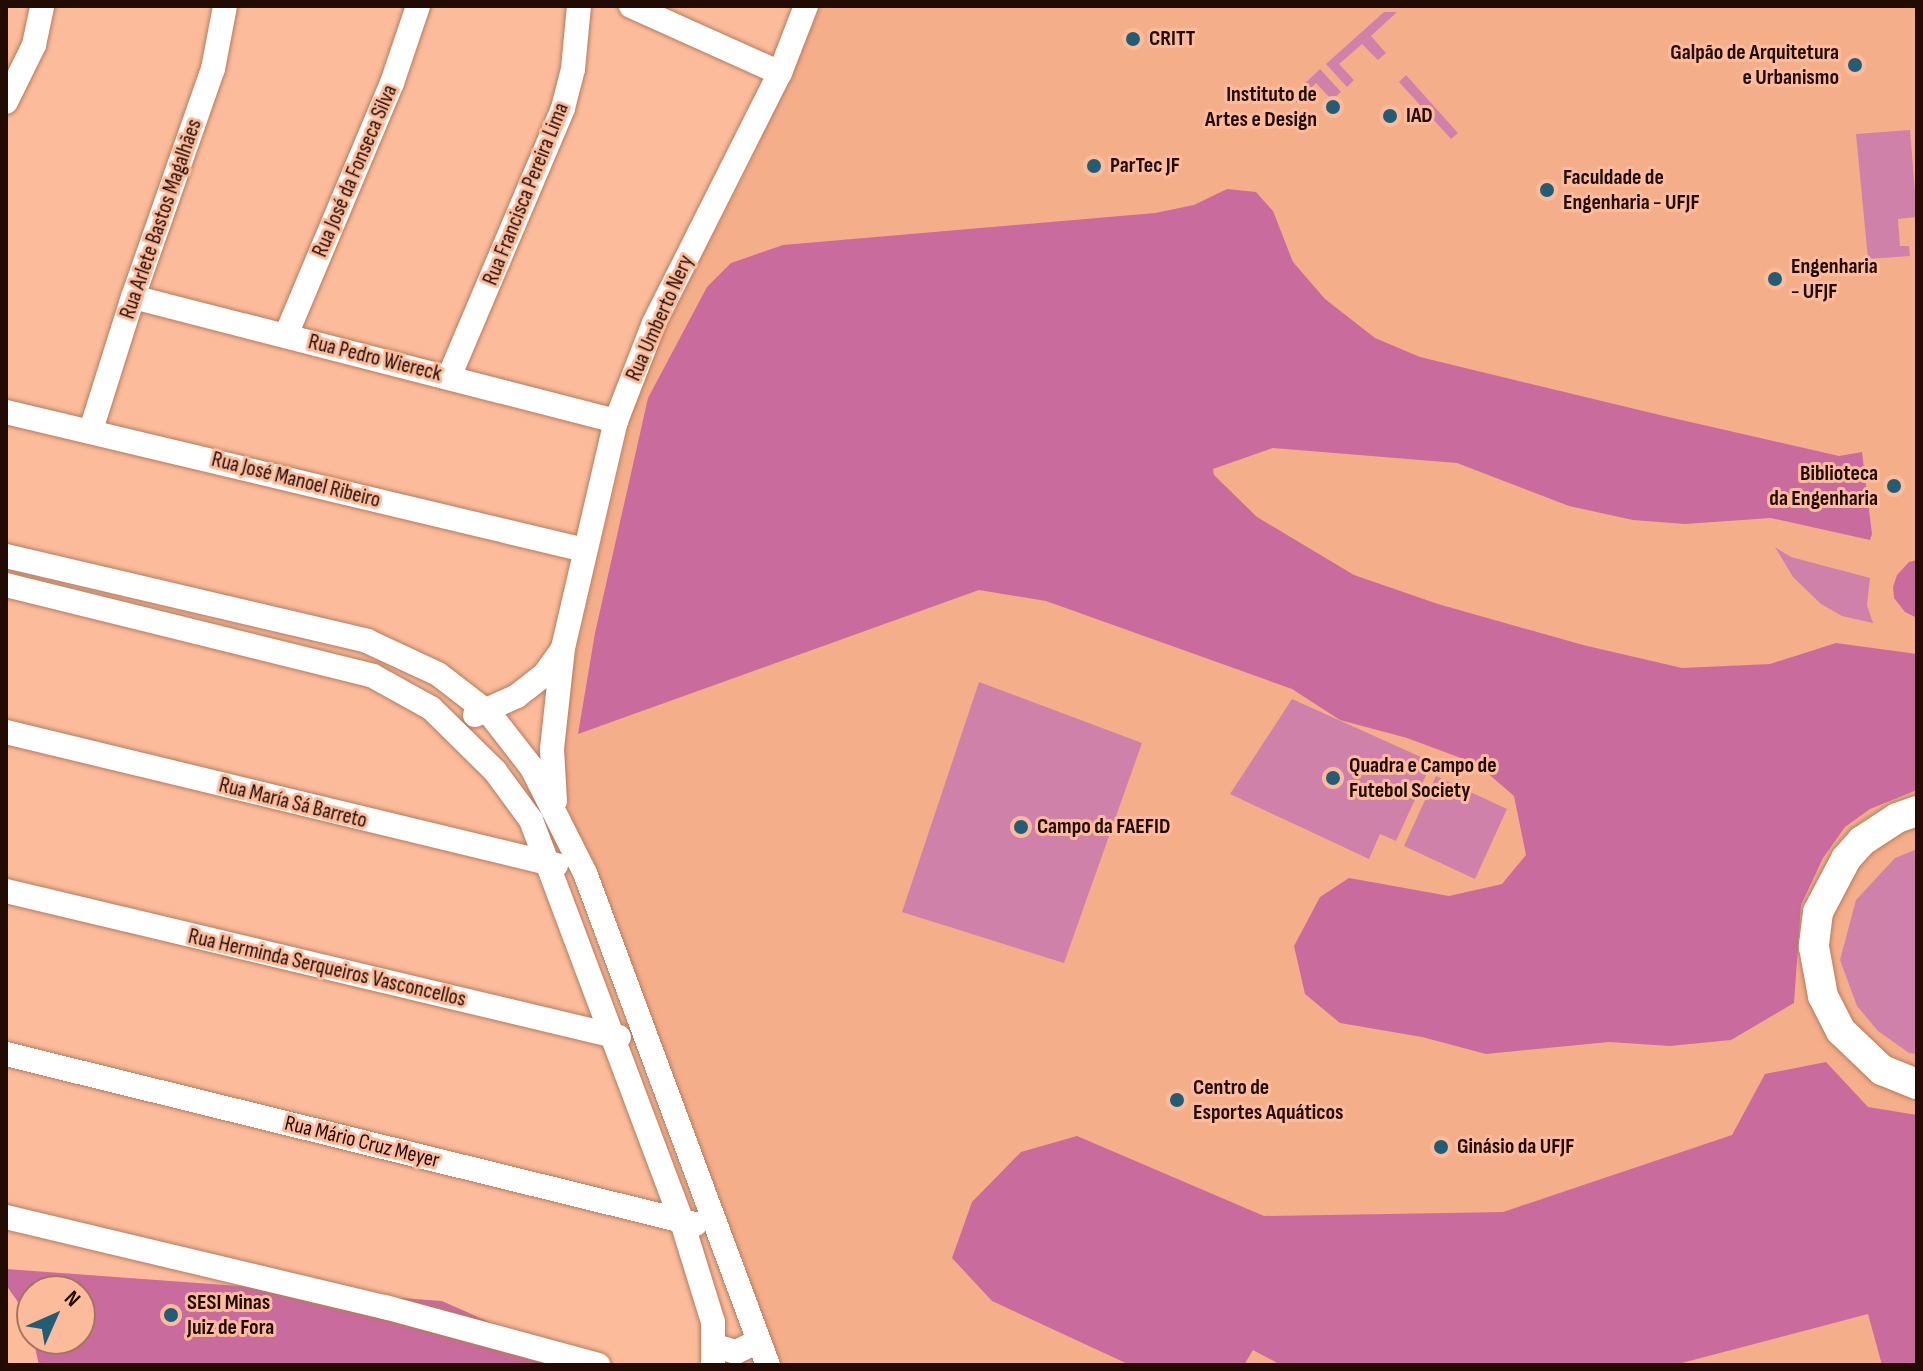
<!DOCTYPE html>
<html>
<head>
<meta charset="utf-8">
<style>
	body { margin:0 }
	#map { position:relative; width:1923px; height:1371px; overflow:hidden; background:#fcbc9b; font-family:"Sofia Sans Condensed",sans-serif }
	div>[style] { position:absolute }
	.built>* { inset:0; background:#f5ae8a }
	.green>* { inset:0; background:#d081aa }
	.forest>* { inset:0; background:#ca6b9e }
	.roads { filter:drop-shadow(0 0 2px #b77b5d) drop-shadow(0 0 2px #b77b5d) }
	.minor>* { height:24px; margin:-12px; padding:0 12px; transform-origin:12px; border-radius:12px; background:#fff }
	.major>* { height:30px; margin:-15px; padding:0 15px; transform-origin:15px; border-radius:15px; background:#fff }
	.dots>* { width:22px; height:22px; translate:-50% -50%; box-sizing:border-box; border:4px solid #fcbc9b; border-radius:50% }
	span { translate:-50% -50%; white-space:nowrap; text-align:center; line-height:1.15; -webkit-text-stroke:6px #fcbc9b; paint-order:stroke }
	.poi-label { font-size:22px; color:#210b02; font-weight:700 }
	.left { translate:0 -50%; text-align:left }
	.right { translate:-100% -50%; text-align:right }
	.street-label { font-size:22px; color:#210b02 }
	.frame { position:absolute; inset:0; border:8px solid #210b02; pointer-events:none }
	.north { position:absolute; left:16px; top:1275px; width:80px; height:80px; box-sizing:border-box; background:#fcbc9b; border:2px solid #a4755e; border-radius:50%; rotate:45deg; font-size:22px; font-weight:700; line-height:32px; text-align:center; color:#210b02 }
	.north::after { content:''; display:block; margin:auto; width:28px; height:36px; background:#225d75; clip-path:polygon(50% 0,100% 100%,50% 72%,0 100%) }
</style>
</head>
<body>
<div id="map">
	<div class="built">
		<div style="clip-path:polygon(821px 6px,1917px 6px,1917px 1365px,772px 1365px,576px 838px,562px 781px,566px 696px,640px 379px,754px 156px)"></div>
	</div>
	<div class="green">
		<div style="clip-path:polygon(1384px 12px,1397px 12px,1371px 36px,1386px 53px,1378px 60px,1362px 44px,1339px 64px,1354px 80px,1347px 87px,1326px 64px)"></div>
		<div style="clip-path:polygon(1320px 69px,1341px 92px,1332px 100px,1316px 83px,1296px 103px,1297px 91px)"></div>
		<div style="clip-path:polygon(1406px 75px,1458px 133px,1451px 139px,1399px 82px)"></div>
		<div style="clip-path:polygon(1910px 130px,1917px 217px,1898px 219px,1900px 246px,1909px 246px,1910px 256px,1868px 259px,1856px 134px)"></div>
		<div style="clip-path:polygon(1775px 547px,1791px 557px,1870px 578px,1867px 605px,1873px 623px,1842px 616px,1821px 604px,1793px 577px)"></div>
		<div style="clip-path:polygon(979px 682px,1142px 743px,1064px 963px,902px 912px)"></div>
		<div style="clip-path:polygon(1292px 699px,1432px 762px,1396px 841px,1380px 834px,1369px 859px,1230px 794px)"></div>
		<div style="clip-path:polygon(1436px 776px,1507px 809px,1475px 879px,1404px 846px)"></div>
		<div style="clip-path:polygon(1917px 849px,1917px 1054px,1909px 1053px,1878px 1031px,1857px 1006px,1840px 960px,1856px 900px,1895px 858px)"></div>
	</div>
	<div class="forest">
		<div style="clip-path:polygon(1227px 189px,1256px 192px,1273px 211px,1293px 262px,1325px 299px,1375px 338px,1420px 357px,1664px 416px,1839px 456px,1862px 452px,1872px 534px,1870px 540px,1771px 518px,1685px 524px,1633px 520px,1569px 506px,1457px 463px,1273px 448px,1213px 469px,1214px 475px,1257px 517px,1354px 575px,1438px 604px,1583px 645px,1682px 668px,1770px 664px,1836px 643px,1917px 654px,1917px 790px,1870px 809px,1845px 827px,1823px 858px,1801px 905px,1794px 1003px,1731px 1040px,1670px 1046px,1609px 1042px,1486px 1054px,1422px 1037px,1340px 1023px,1305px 994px,1294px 946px,1320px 897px,1349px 878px,1449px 896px,1502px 884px,1526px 855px,1514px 796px,1477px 764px,1407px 738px,1340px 720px,1292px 689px,1046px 601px,979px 590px,578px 734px,595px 633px,648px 398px,707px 287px,731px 263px,783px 245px,1155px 213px,1194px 205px)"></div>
		<div style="clip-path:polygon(1917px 560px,1917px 618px,1905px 612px,1894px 598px,1893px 587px,1897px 575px,1909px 562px)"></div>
		<div style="clip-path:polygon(1826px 1062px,1868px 1107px,1917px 1115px,1917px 1365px,1882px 1365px,1868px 1314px,1674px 1365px,1281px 1365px,1253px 1350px,1244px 1365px,1130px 1365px,992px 1301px,952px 1258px,972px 1202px,1021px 1152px,1077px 1136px,1264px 1216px,1503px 1212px,1732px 1135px,1765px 1074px)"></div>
		<div style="clip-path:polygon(6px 1269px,442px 1301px,586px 1365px,39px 1365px,33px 1339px,80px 1339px,80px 1291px,32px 1291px,32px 1336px,27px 1315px,6px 1285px)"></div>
	</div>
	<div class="roads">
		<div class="minor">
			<div style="left:631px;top:6px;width:163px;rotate:24.2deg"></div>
			<div style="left:6px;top:102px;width:64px;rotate:-63.8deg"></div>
			<div style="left:34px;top:45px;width:40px;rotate:-78deg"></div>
			<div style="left:133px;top:297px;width:499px;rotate:14.4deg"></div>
			<div style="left:286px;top:335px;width:273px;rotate:-67.2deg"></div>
			<div style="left:392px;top:83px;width:81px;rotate:-71.3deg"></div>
			<div style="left:449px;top:377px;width:292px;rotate:-67deg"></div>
			<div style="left:563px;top:108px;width:40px;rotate:-75.6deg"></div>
			<div style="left:573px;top:69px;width:63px;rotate:-84.6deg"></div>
			<div style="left:6px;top:412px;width:595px;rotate:13.41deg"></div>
			<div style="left:91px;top:430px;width:139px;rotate:-72.5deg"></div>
			<div style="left:133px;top:297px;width:242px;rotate:-70.7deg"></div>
			<div style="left:213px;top:69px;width:64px;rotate:-79.2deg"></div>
			<div style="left:6px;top:556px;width:371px;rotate:13.2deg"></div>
			<div style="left:367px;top:641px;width:78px;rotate:24.9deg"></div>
			<div style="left:438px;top:674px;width:66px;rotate:37.6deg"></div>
			<div style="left:490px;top:714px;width:68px;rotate:52.1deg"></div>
			<div style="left:532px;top:768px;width:118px;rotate:63.2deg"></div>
			<div style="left:585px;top:873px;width:525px;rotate:69.6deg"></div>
			<div style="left:6px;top:585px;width:378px;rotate:13.9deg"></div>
			<div style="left:373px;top:676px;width:66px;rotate:28.9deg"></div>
			<div style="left:431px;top:708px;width:90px;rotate:44.5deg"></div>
			<div style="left:495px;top:771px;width:61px;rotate:53.7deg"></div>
			<div style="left:531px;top:820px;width:429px;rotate:69.4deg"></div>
			<div style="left:682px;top:1222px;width:105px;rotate:72.8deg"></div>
			<div style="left:713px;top:1322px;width:43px;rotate:90deg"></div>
			<div style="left:475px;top:715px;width:46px;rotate:-24.3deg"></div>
			<div style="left:517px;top:696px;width:34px;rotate:-38deg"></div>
			<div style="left:544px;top:675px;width:31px;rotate:-54deg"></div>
			<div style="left:6px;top:732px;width:566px;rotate:13.59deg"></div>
			<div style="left:555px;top:801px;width:52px;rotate:-93.3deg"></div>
			<div style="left:552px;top:749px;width:102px;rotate:-83.8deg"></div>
			<div style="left:563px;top:648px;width:233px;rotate:-76.9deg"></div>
			<div style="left:616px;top:421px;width:105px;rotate:-68.8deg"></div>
			<div style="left:654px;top:323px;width:280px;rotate:-63.3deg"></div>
			<div style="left:780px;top:73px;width:72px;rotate:-68.8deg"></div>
			<div style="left:6px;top:891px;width:630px;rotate:13.4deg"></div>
			<div style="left:6px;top:1054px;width:710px;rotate:13.86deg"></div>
			<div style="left:6px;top:1217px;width:390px;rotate:13.4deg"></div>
			<div style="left:385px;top:1307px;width:221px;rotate:15.2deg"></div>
			<div style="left:715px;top:1346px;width:22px;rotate:16deg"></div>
			<div style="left:736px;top:1352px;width:25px;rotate:-26deg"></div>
		</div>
		<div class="major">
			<div style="left:1917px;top:811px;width:21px;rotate:161deg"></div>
			<div style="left:1897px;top:818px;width:42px;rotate:146.7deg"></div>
			<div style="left:1862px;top:841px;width:24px;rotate:132deg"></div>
			<div style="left:1846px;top:859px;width:60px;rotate:117.8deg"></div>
			<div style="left:1818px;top:912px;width:35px;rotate:97deg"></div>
			<div style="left:1814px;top:947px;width:50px;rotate:79.6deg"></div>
			<div style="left:1823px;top:996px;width:39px;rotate:63deg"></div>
			<div style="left:1841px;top:1031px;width:57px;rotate:43.6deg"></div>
			<div style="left:1882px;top:1070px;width:38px;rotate:22deg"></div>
		</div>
	</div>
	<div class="dots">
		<div style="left:1133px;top:39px;background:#225d75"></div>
		<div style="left:1855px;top:65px;background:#225d75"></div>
		<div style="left:1333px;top:107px;background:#225d75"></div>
		<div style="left:1390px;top:116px;background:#225d75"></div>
		<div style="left:1094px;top:166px;background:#225d75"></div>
		<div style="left:1547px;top:190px;background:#225d75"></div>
		<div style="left:1775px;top:279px;background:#225d75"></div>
		<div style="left:1894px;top:486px;background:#225d75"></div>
		<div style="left:1333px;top:778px;background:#225d75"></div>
		<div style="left:1021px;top:827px;background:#225d75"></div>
		<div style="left:1177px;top:1100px;background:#225d75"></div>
		<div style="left:1441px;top:1147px;background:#225d75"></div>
		<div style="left:171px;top:1315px;background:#225d75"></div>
	</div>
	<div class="poi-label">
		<span class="left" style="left:1149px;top:39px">CRITT</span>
		<span class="right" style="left:1839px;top:65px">Galpão de Arquitetura<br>e Urbanismo</span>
		<span class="right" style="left:1317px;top:107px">Instituto de<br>Artes e Design</span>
		<span class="left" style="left:1406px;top:116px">IAD</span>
		<span class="left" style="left:1110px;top:166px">ParTec JF</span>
		<span class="left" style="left:1563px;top:190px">Faculdade de<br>Engenharia - UFJF</span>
		<span class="left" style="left:1791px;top:279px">Engenharia<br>- UFJF</span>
		<span class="right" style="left:1878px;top:486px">Biblioteca<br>da Engenharia</span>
		<span class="left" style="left:1349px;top:778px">Quadra e Campo de<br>Futebol Society</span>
		<span class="left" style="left:1037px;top:827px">Campo da FAEFID</span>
		<span class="left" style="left:1193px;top:1100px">Centro de<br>Esportes Aquáticos</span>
		<span class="left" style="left:1457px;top:1147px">Ginásio da UFJF</span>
		<span class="left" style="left:187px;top:1315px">SESI Minas<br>Juiz de Fora</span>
	</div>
	<div class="street-label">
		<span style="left:355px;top:171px;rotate:-67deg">Rua José da Fonseca Silva</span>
		<span style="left:526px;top:194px;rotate:-68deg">Rua Francisca Pereira Lima</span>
		<span style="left:161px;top:219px;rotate:-71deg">Rua Arlete Bastos Magalhães</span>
		<span style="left:660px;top:318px;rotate:-66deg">Rua Umberto Nery</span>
		<span style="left:375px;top:358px;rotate:14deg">Rua Pedro Wiereck</span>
		<span style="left:296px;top:480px;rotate:14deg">Rua José Manoel Ribeiro</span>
		<span style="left:293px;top:803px;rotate:14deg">Rua María Sá Barreto</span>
		<span style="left:327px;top:968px;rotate:13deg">Rua Herminda Serqueiros Vasconcellos</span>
		<span style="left:362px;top:1142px;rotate:14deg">Rua Mário Cruz Meyer</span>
	</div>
	<div class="frame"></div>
	<div class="north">N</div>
</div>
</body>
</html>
